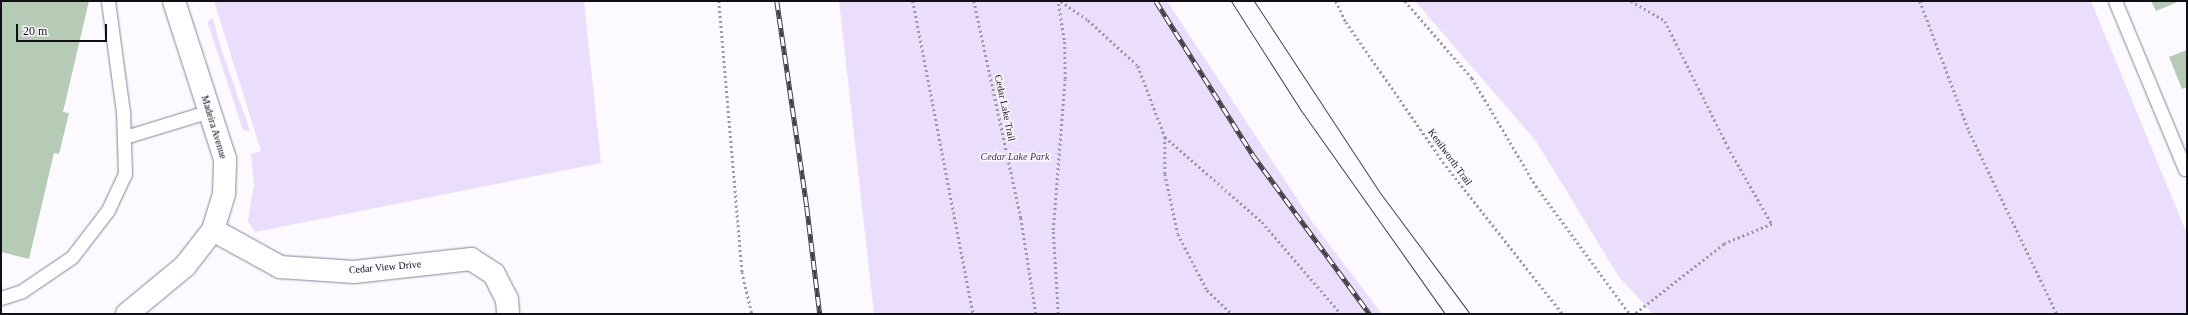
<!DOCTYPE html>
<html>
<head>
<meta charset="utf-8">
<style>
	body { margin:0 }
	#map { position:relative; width:2188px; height:315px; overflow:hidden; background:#fcfaff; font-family:Georgia,serif }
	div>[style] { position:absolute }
	.green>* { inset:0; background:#ebdefc }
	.building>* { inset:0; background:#b6cbb5 }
	.path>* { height:2.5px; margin-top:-1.25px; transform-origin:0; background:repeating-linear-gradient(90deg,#9b999f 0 2px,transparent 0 5px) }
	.roads { filter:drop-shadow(0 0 1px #8a8098) drop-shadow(0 0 1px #8a8098) }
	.lane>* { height:13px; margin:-6.5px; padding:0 6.5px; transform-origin:6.5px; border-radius:6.5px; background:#fff }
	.street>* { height:22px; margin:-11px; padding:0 11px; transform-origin:11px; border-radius:11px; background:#fff }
	.tram>* { height:1px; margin:-0.5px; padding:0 0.5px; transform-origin:0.5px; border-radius:0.5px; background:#424047 }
	.rail>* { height:4.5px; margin-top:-2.25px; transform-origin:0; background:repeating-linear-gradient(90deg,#fcfaff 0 9px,#424047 0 18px); box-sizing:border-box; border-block:1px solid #424047 }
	span { translate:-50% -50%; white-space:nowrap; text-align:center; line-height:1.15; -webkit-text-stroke:3px #fcfaff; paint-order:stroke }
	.street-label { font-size:10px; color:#110e16 }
	.park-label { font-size:10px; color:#422d59; font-style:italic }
	.frame { position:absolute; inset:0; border:2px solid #110e16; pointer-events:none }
	.scale { position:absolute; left:16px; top:24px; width:91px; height:18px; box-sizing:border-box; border:2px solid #110e16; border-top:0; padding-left:5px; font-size:12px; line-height:14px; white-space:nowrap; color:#110e16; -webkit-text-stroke:3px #fcfaff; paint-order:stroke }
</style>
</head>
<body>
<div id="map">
	<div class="green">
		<div style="clip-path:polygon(214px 1px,584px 1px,601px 163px,255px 232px,248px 221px,254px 185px,251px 154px,261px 151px)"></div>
		<div style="clip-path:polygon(839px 1px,1167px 1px,1313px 223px,1382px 314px,874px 314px)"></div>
		<div style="clip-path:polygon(1415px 1px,2091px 1px,2187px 234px,2187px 314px,1653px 314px,1619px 277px,1536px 141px)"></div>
		<div style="clip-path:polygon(213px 18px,220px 45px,250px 131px,243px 130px,233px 100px,207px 21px)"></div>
	</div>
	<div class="building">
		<div style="clip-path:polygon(1px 1px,89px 1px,63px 112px,69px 113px,59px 154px,54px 153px,29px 259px,1px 252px)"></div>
		<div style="clip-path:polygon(2151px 1px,2180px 1px,2156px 11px)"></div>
		<div style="clip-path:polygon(2187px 50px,2187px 87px,2182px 89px,2169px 57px)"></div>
	</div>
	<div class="path">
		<div style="left:719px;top:1px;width:272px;rotate:85.1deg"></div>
		<div style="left:742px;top:272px;width:43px;rotate:76.6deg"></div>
		<div style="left:913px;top:1px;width:319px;rotate:79.1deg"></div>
		<div style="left:974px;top:1px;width:222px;rotate:77.8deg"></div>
		<div style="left:1021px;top:218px;width:97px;rotate:81.1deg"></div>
		<div style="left:1061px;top:1px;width:33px;rotate:35deg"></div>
		<div style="left:1088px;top:20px;width:68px;rotate:42.6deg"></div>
		<div style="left:1138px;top:66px;width:76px;rotate:69.2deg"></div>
		<div style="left:1165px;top:137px;width:129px;rotate:41.2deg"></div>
		<div style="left:1262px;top:222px;width:121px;rotate:49.3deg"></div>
		<div style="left:1336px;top:1px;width:23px;rotate:65deg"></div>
		<div style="left:1346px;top:22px;width:175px;rotate:55.2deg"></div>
		<div style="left:1446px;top:166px;width:189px;rotate:51.7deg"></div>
		<div style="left:1405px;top:1px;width:102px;rotate:49deg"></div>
		<div style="left:1472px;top:78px;width:126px;rotate:59.3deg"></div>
		<div style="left:1536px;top:186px;width:159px;rotate:53.7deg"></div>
		<div style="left:1631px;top:1px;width:39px;rotate:30deg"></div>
		<div style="left:1665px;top:21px;width:141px;rotate:63.4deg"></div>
		<div style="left:1728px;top:147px;width:89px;rotate:60.3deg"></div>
		<div style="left:1772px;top:224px;width:52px;rotate:157.4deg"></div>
		<div style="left:1724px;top:244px;width:113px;rotate:141.8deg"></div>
		<div style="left:1920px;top:1px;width:139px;rotate:69.3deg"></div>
		<div style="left:1969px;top:131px;width:203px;rotate:64.3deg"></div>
		<div style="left:1165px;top:137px;width:37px;rotate:90deg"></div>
		<div style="left:1165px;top:174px;width:61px;rotate:77.8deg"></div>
		<div style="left:1178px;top:234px;width:63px;rotate:62.6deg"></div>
		<div style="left:1207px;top:290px;width:35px;rotate:44deg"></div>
		<div style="left:1058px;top:314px;width:84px;rotate:-93.4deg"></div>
		<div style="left:1053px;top:230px;width:151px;rotate:-85.5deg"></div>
		<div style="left:1065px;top:79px;width:39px;rotate:-91deg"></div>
		<div style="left:1064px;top:40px;width:39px;rotate:-99deg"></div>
	</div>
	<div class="roads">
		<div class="lane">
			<div style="left:2115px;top:1px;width:182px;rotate:67.4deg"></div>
			<div style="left:2185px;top:169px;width:2px;rotate:-27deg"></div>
			<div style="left:125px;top:137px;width:89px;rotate:-17deg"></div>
			<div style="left:1px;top:298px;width:22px;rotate:-18deg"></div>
			<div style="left:22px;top:291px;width:60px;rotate:-34.2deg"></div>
			<div style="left:72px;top:257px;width:59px;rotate:-52.5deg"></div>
			<div style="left:108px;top:210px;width:40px;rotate:-65deg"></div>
			<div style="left:125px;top:174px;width:62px;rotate:-91.8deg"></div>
			<div style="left:123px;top:112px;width:112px;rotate:-97.7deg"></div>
		</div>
		<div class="street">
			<div style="left:213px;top:230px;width:77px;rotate:28.9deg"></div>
			<div style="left:280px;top:267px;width:74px;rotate:3.9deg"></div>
			<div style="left:354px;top:272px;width:118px;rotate:-6.3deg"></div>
			<div style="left:471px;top:259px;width:27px;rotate:33deg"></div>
			<div style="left:494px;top:274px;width:28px;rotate:63deg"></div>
			<div style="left:507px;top:299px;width:15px;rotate:86deg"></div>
			<div style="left:127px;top:314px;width:75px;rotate:-39.6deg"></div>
			<div style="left:185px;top:266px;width:46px;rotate:-52.1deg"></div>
			<div style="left:213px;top:230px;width:39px;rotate:-73deg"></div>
			<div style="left:224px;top:193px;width:34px;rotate:-88deg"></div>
			<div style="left:225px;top:159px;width:166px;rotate:-107.9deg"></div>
		</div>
	</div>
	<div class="tram">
		<div style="left:1231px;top:1px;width:128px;rotate:57.4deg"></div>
		<div style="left:1300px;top:109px;width:251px;rotate:54.7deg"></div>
		<div style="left:1254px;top:1px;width:231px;rotate:56.7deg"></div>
		<div style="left:1381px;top:194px;width:149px;rotate:53.4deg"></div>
	</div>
	<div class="rail">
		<div style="left:777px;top:1px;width:208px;rotate:81.7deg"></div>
		<div style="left:807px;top:207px;width:108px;rotate:83.1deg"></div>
		<div style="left:1156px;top:1px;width:182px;rotate:57.8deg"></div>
		<div style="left:1253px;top:155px;width:197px;rotate:53.7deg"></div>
	</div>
	<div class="street-label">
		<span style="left:1005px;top:108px;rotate:78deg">Cedar Lake Trail</span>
		<span style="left:214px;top:127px;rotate:73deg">Madeira Avenue</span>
		<span style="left:1450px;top:157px;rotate:54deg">Kenilworth Trail</span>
		<span style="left:385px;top:267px;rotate:-5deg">Cedar View Drive</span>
	</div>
	<div class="park-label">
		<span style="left:1015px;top:157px">Cedar Lake Park</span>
	</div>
	<div class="frame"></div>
	<div class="scale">20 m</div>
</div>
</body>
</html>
